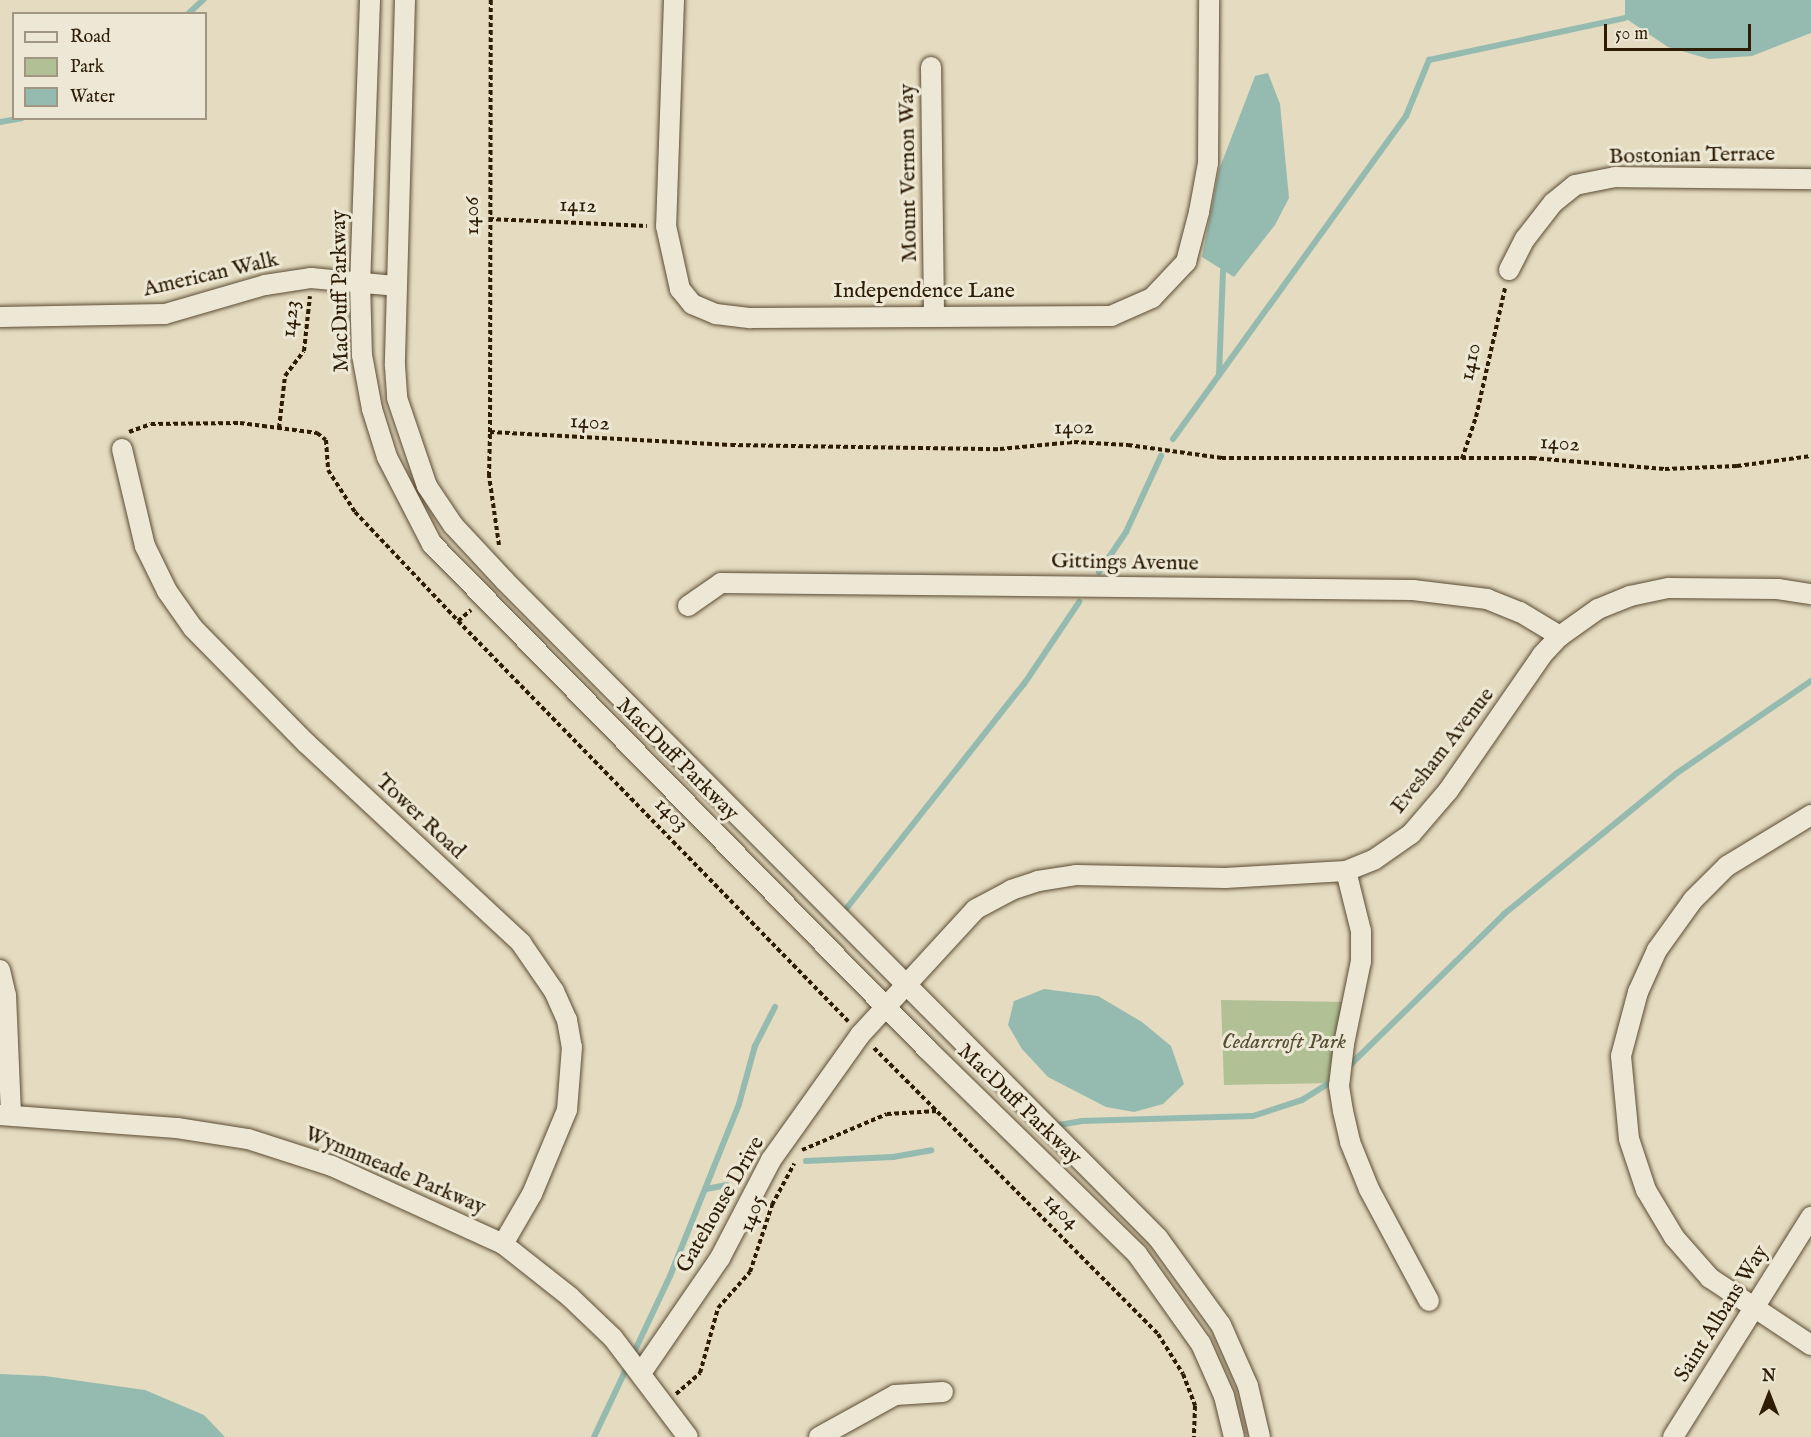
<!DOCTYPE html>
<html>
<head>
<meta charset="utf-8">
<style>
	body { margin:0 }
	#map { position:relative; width:1811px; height:1437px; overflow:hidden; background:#e4dbc0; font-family:"IM FELL English",serif }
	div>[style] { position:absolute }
	.green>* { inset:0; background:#b1c195 }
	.water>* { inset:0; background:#95bbb0 }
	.stream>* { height:6px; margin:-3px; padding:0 3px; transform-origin:3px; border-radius:3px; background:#95bbb0 }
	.path>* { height:4px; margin-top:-2px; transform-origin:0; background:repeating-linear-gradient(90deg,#2e1c04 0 4.5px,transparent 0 7.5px) }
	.roads { filter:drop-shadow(0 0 2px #5c4c33) drop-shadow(0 0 2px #5c4c33) }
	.minor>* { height:20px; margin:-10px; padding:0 10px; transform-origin:10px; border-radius:10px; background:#ede8d6 }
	span { translate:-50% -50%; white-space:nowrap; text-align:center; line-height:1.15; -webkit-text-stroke:6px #ede8d6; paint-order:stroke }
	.street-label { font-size:22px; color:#2e1c04 }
	.park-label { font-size:22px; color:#554e30; font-style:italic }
	.legend { position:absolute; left:12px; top:12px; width:195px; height:108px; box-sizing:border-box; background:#ede8d6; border:2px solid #a19682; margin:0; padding:8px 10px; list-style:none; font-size:18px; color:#2e1c04 }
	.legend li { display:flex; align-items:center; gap:12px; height:30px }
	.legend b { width:30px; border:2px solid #a19682 }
	.north { position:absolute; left:1739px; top:1365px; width:60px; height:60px; -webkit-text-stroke:4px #ede8d6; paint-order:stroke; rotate:0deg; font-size:16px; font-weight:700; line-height:24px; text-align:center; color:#2e1c04 }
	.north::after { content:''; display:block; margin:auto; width:21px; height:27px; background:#2e1c04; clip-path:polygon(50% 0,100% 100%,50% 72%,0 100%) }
	.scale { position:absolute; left:1604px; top:24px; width:147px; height:27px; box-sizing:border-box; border:3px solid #2e1c04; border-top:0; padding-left:8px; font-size:18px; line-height:21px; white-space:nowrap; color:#2e1c04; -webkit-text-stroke:4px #ede8d6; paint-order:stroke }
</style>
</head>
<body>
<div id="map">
	<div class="green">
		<div style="clip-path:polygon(1221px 1000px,1347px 1002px,1333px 1083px,1224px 1085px)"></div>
	</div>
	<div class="water">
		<div style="clip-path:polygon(1625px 0,1811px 0,1811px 33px,1752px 56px,1709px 59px,1668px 47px,1625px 18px)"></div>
		<div style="clip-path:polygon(1268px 73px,1280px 104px,1289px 198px,1275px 225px,1234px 277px,1202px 257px,1219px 170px,1255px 76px)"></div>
		<div style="clip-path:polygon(1044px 989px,1098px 996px,1142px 1022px,1171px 1046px,1184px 1084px,1163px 1104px,1134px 1112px,1106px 1107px,1048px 1077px,1022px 1049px,1008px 1025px,1014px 1001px)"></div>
		<div style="clip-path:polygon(0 1374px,45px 1376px,145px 1390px,204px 1415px,225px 1437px,0 1437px)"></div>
	</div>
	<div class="stream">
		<div style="left:188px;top:14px;width:21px;rotate:-43deg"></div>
		<div style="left:0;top:122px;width:22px;rotate:-10deg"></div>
		<div style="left:1219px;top:375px;width:104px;rotate:-87.8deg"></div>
		<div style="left:1173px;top:439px;width:398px;rotate:-54.2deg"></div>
		<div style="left:1406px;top:116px;width:61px;rotate:-67.7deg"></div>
		<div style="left:1429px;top:60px;width:200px;rotate:-12.1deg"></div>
		<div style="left:1099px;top:572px;width:48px;rotate:-56deg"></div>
		<div style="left:1126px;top:532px;width:84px;rotate:-65.3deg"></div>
		<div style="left:846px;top:909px;width:287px;rotate:-51.7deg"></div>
		<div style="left:1024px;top:684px;width:99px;rotate:-56.1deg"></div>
		<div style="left:1347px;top:1068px;width:220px;rotate:-44.4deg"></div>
		<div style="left:1504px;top:914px;width:223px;rotate:-39.2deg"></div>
		<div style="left:1677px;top:773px;width:163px;rotate:-34.5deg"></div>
		<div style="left:1059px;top:1125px;width:22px;rotate:-10deg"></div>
		<div style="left:1081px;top:1121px;width:172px;rotate:-1.7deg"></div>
		<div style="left:1253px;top:1116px;width:52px;rotate:-18.1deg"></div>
		<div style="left:1302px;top:1100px;width:39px;rotate:-32deg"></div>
		<div style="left:806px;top:1161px;width:87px;rotate:-2.6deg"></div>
		<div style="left:893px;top:1157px;width:39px;rotate:-10deg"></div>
		<div style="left:706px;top:1189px;width:21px;rotate:-11deg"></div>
		<div style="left:594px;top:1437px;width:178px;rotate:-64.7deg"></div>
		<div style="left:670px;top:1276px;width:185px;rotate:-68.1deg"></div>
		<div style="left:739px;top:1104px;width:60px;rotate:-74.6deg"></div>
		<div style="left:755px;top:1046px;width:44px;rotate:-62.9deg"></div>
	</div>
	<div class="path">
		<div style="left:489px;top:219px;width:158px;rotate:2.5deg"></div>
		<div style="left:279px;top:428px;width:52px;rotate:-83.4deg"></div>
		<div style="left:285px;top:376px;width:31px;rotate:-53deg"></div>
		<div style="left:304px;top:351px;width:55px;rotate:-83.8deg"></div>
		<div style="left:129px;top:432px;width:23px;rotate:-20deg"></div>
		<div style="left:151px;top:424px;width:89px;rotate:-0.6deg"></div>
		<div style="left:240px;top:423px;width:78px;rotate:7.4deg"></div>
		<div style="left:317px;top:433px;width:11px;rotate:38deg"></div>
		<div style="left:326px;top:440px;width:30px;rotate:86deg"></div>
		<div style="left:328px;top:470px;width:50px;rotate:57.3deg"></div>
		<div style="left:355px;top:512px;width:150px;rotate:46.6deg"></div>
		<div style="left:458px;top:621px;width:17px;rotate:-40deg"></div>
		<div style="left:490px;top:432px;width:432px;rotate:-89.9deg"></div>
		<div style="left:1462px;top:459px;width:44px;rotate:-71.6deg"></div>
		<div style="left:1476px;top:417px;width:132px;rotate:-77.3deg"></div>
		<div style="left:499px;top:545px;width:70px;rotate:-98.2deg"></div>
		<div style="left:489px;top:476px;width:44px;rotate:-88.7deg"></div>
		<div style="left:490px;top:432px;width:241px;rotate:3.1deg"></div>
		<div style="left:731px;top:445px;width:269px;rotate:0.9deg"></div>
		<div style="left:1000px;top:449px;width:74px;rotate:-5.4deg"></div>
		<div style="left:1074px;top:442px;width:54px;rotate:3.2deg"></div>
		<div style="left:1128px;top:445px;width:95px;rotate:7.9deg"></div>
		<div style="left:1222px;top:458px;width:310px"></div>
		<div style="left:1532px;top:458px;width:133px;rotate:4.7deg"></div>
		<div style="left:1665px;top:469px;width:72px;rotate:-2.4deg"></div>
		<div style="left:1737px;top:466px;width:75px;rotate:-7.7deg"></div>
		<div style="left:458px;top:621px;width:559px;rotate:45.73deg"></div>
		<div style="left:874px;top:1048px;width:403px;rotate:45.2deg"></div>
		<div style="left:1158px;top:1334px;width:47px;rotate:58deg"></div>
		<div style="left:1183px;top:1374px;width:34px;rotate:69deg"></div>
		<div style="left:1195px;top:1406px;width:31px;rotate:92deg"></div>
		<div style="left:802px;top:1150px;width:92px;rotate:-23deg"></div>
		<div style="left:887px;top:1114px;width:50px;rotate:-3.4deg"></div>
		<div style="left:676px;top:1394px;width:32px;rotate:-41deg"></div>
		<div style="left:700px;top:1373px;width:67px;rotate:-74.5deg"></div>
		<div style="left:718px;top:1308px;width:48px;rotate:-48.4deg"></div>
		<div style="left:750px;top:1272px;width:71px;rotate:-71.8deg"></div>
		<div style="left:772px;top:1205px;width:47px;rotate:-61.8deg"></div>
	</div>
	<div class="roads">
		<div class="minor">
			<div style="left:370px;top:0;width:281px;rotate:92deg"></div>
			<div style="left:360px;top:281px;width:74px;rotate:88.5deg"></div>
			<div style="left:362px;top:355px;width:55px;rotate:79.5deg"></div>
			<div style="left:372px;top:409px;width:50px;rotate:72.6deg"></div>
			<div style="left:387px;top:457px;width:98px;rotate:62.7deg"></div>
			<div style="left:432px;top:544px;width:707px;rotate:45.57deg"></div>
			<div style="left:927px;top:1049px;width:293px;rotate:44.3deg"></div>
			<div style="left:1137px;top:1254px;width:110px;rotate:54.6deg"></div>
			<div style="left:1201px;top:1344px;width:57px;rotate:66.1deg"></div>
			<div style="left:1224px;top:1396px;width:42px;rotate:76.3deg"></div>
			<div style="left:405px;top:0;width:366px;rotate:91.6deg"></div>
			<div style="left:395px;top:366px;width:32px;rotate:86deg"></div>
			<div style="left:397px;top:398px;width:93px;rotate:71.2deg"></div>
			<div style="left:427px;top:486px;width:47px;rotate:56.3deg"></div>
			<div style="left:453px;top:525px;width:76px;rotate:47.1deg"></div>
			<div style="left:505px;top:581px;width:926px;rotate:45.17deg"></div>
			<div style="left:1158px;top:1238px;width:107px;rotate:54.1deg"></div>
			<div style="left:1221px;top:1325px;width:67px;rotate:66.1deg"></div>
			<div style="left:1248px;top:1386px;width:52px;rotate:76.8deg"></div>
			<div style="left:674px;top:0;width:226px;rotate:92deg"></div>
			<div style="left:666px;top:226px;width:65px;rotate:77.5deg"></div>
			<div style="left:680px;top:289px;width:19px;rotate:51deg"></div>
			<div style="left:692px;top:304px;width:26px;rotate:23deg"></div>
			<div style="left:716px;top:314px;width:35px;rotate:7deg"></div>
			<div style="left:751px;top:318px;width:360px;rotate:-0.3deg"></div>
			<div style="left:1111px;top:316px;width:45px;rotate:-23.7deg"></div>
			<div style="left:1152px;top:298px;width:50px;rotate:-46.6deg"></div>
			<div style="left:1186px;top:262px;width:52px;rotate:-75.4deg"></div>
			<div style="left:1199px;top:212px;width:50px;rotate:-79.6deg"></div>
			<div style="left:1208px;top:163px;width:163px;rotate:-89.6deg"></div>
			<div style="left:931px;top:67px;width:247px;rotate:89.3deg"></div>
			<div style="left:1509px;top:270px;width:35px;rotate:-63deg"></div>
			<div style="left:1525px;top:239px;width:46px;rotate:-52.1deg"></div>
			<div style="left:1553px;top:203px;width:28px;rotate:-39deg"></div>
			<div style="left:1575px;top:185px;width:41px;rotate:-11.3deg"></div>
			<div style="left:1615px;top:177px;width:196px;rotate:0.6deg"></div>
			<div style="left:0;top:317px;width:165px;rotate:-1deg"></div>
			<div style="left:165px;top:314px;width:104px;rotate:-16.2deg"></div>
			<div style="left:265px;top:285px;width:47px;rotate:-8.7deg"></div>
			<div style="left:311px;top:278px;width:84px;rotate:5.4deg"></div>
			<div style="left:122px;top:449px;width:100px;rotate:76.7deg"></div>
			<div style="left:145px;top:546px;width:50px;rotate:63.9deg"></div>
			<div style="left:167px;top:591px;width:45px;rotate:54.9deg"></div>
			<div style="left:193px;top:628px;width:161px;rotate:45.5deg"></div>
			<div style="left:306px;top:743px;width:294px;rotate:42.9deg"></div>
			<div style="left:521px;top:943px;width:58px;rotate:55.5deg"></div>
			<div style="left:554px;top:991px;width:32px;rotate:66deg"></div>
			<div style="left:567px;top:1020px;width:27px;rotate:80deg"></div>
			<div style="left:572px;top:1047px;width:63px;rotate:94.5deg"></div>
			<div style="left:567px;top:1110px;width:91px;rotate:112.6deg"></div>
			<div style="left:532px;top:1194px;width:58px;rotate:120.1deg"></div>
			<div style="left:688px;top:606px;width:40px;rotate:-34.9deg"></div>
			<div style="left:721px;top:583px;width:692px;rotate:0.58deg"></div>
			<div style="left:1413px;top:590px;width:75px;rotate:6.9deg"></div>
			<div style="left:1487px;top:599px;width:35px;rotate:22deg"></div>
			<div style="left:1520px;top:612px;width:47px;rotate:31deg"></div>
			<div style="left:1811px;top:815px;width:98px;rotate:148.7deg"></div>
			<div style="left:1727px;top:866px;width:48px;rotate:135deg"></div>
			<div style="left:1693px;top:900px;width:62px;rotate:125.8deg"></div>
			<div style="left:1657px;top:950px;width:46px;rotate:114.3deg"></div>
			<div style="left:1638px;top:992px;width:66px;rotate:104.9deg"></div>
			<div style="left:1621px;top:1056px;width:83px;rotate:84.5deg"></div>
			<div style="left:1629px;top:1139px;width:54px;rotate:71.6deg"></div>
			<div style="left:1646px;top:1190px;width:55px;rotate:59.2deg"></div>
			<div style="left:1674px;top:1237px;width:55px;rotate:48.7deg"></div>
			<div style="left:1710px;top:1278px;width:121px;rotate:33.6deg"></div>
			<div style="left:1346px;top:871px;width:62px;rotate:76deg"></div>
			<div style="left:1361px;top:931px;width:30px;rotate:90deg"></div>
			<div style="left:1361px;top:961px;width:85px;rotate:101.6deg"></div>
			<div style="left:1344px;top:1044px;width:42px;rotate:96.8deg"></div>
			<div style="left:1339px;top:1086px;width:25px;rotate:81deg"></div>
			<div style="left:1343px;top:1111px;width:32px;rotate:77deg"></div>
			<div style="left:1350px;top:1142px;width:51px;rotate:68deg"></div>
			<div style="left:1369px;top:1189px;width:127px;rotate:61.8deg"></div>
			<div style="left:0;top:970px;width:26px;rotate:77deg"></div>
			<div style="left:6px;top:995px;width:119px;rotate:87.6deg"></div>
			<div style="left:0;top:1115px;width:177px;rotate:4.2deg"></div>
			<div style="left:177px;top:1128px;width:72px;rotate:8.8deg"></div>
			<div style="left:248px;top:1139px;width:88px;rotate:17.8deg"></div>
			<div style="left:332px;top:1166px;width:188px;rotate:24.5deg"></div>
			<div style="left:503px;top:1244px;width:85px;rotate:38.3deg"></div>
			<div style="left:570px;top:1297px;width:59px;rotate:43.6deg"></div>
			<div style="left:613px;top:1338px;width:124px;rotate:52.9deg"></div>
			<div style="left:641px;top:1373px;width:140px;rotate:-55.5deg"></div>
			<div style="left:720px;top:1258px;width:110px;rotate:-62.5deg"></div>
			<div style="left:771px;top:1160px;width:153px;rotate:-54.5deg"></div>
			<div style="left:860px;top:1035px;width:171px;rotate:-47.4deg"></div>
			<div style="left:976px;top:909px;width:40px;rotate:-28deg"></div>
			<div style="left:1011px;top:890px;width:28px;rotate:-18deg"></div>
			<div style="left:1038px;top:881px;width:38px;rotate:-9deg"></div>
			<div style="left:1076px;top:875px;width:149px;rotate:1.2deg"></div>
			<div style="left:1225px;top:878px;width:121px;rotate:-3.3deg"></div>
			<div style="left:1346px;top:871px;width:31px;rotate:-22deg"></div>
			<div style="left:1375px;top:859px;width:44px;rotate:-34.8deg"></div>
			<div style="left:1411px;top:834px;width:57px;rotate:-49.3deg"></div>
			<div style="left:1448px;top:791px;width:165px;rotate:-55.3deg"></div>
			<div style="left:1542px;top:655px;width:26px;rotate:-47deg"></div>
			<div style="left:1560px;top:636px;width:47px;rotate:-35.4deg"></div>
			<div style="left:1598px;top:609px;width:35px;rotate:-22deg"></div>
			<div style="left:1630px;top:596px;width:40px;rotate:-12deg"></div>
			<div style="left:1669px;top:588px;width:109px;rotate:0.5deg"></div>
			<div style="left:1778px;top:589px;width:33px;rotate:9deg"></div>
			<div style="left:819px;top:1437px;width:87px;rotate:-28.9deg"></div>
			<div style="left:895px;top:1395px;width:48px;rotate:-3.6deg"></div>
			<div style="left:1673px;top:1437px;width:260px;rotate:-57.9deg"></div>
		</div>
	</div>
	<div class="street-label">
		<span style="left:1692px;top:156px;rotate:-1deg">Bostonian Terrace</span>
		<span style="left:909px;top:173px;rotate:-91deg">Mount Vernon Way</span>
		<span style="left:578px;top:206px;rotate:2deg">1412</span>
		<span style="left:473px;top:216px;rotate:-90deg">1406</span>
		<span style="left:211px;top:275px;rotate:-13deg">American Walk</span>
		<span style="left:341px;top:291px;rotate:-91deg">MacDuff Parkway</span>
		<span style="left:924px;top:292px">Independence Lane</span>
		<span style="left:291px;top:319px;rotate:-84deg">1423</span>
		<span style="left:1471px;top:362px;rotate:-78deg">1410</span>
		<span style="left:590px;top:423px;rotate:4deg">1402</span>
		<span style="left:1074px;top:428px;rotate:-1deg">1402</span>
		<span style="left:1560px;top:444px;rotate:4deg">1402</span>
		<span style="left:1125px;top:563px;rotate:1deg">Gittings Avenue</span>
		<span style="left:1443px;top:751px;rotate:-52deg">Evesham Avenue</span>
		<span style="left:677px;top:760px;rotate:45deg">MacDuff Parkway</span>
		<span style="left:671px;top:815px;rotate:45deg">1403</span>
		<span style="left:420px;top:817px;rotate:43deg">Tower Road</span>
		<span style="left:1019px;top:1105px;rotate:44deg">MacDuff Parkway</span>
		<span style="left:395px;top:1171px;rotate:23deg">Wynnmeade Parkway</span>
		<span style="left:721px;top:1205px;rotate:-60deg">Gatehouse Drive</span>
		<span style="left:1061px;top:1212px;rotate:45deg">1404</span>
		<span style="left:753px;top:1214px;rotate:-69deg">1405</span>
		<span style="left:1722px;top:1314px;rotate:-58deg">Saint Albans Way</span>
	</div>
	<div class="park-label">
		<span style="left:1284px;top:1043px">Cedarcroft Park</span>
	</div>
	<ul class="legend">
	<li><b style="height:8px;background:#ede8d6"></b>Road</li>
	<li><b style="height:16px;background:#b1c195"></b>Park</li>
	<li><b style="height:16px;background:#95bbb0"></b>Water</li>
	</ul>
	<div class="north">N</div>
	<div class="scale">50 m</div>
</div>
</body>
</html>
